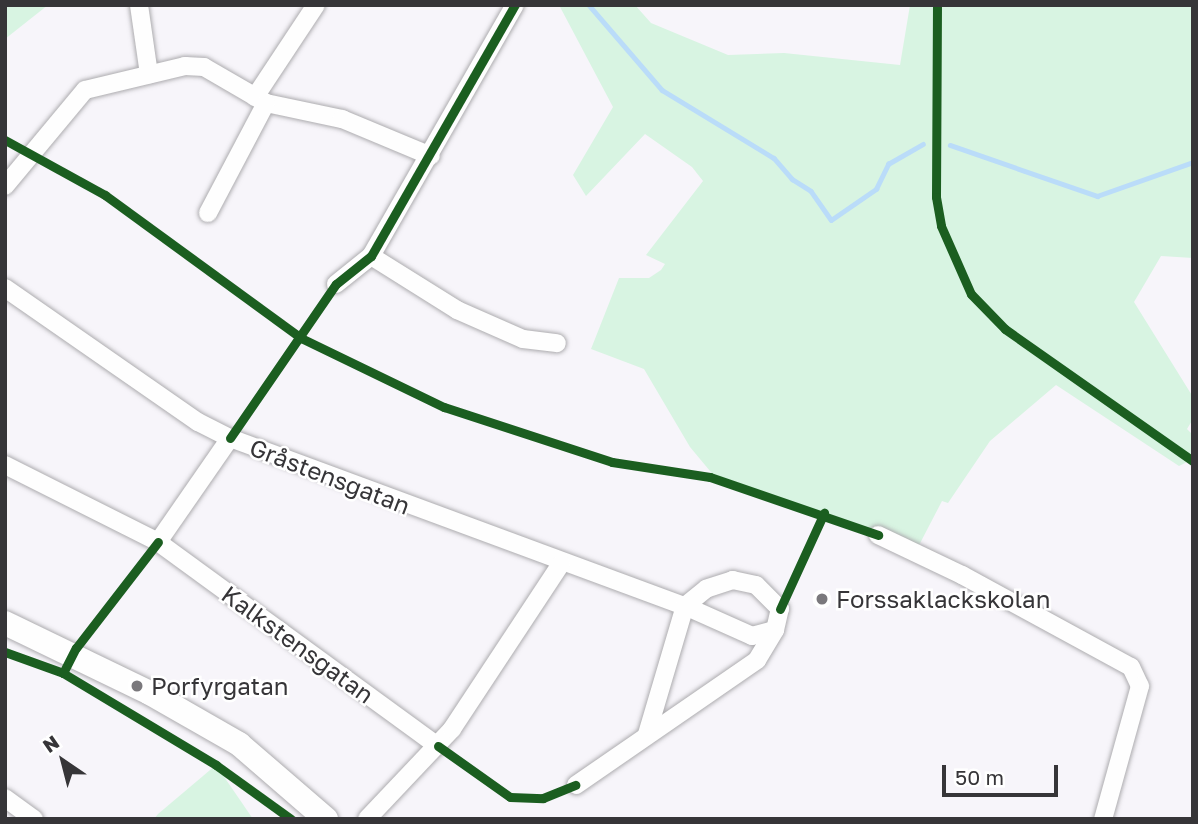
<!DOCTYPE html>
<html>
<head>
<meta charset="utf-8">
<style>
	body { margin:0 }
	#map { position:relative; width:1198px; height:824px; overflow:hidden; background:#f7f5fa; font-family:"Golos Text",sans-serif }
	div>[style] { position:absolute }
	.green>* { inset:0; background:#d8f4e2 }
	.stream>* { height:4.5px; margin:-2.25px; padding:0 2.25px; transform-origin:2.25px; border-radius:2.25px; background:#badcf9 }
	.roads { filter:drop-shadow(0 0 2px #adacaf) drop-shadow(0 0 2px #adacaf) }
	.street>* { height:18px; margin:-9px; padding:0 9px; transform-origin:9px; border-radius:9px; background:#fefefe }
	.secondary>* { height:24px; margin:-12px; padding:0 12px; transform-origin:12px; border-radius:12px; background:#fefefe }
	.cycleway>* { height:9px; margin:-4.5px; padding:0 4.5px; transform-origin:4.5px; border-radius:4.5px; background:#1b5e20 }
	.dots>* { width:19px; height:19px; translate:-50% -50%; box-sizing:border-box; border:4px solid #fff; border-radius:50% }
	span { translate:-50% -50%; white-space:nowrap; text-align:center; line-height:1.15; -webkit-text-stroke:5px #fff; paint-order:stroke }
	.street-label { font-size:24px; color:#363538 }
	.poi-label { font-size:24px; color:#363538 }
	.left { translate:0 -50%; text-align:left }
	.frame { position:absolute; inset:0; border:7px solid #363538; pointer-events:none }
	.north { position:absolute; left:28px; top:726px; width:70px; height:70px; -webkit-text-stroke:5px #fff; paint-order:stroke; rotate:325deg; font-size:19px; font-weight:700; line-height:28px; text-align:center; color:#363538 }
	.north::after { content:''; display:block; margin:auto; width:24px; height:32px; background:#363538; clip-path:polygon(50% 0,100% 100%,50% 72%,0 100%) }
	.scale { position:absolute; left:942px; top:765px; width:116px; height:32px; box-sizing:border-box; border:4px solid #363538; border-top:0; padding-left:9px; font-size:21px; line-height:24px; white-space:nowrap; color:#363538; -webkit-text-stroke:5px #fff; paint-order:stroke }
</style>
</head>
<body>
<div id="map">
	<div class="green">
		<div style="clip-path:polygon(5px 5px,48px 5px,5px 39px)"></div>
		<div style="clip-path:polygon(559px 5px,635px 5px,651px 23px,728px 55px,784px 53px,900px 65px,910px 5px,1193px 5px,1193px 258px,1161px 256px,1134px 302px,1193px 397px,1193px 419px,1187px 429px,1193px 435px,1193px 459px,1179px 466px,1056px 385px,990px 441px,948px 503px,942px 501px,916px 551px,842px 521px,720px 483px,690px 447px,644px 369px,591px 349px,619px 278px,649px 278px,661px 270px,665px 264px,646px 255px,703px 181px,692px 167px,645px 134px,586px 196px,573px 175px,613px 107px)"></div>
		<div style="clip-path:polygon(216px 765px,253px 819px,154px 819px,158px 814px)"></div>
	</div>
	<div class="stream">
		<div style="left:589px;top:5px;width:112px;rotate:49.3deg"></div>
		<div style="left:662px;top:90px;width:131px;rotate:31.3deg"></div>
		<div style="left:774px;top:158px;width:28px;rotate:49deg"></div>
		<div style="left:792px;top:179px;width:22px;rotate:32deg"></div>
		<div style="left:811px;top:191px;width:35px;rotate:55deg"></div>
		<div style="left:831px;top:220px;width:55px;rotate:-34.6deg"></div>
		<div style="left:876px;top:189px;width:28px;rotate:-64deg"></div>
		<div style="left:888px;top:164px;width:40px;rotate:-29.7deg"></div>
		<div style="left:950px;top:145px;width:156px;rotate:19.1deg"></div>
		<div style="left:1097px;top:196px;width:102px;rotate:-19.5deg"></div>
	</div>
	<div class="roads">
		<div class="street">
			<div style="left:139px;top:5px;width:70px;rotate:81.8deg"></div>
			<div style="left:255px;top:97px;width:110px;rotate:-56.5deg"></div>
			<div style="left:5px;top:186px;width:125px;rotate:-50.2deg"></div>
			<div style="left:85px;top:90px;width:103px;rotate:-13.5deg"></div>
			<div style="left:185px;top:66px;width:19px;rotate:3deg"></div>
			<div style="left:204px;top:67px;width:72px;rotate:30.1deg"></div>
			<div style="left:266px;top:103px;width:78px;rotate:11.9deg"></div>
			<div style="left:342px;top:119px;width:96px;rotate:22.6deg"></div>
			<div style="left:208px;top:213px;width:124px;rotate:-62.2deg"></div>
			<div style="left:371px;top:256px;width:102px;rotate:32.1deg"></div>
			<div style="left:457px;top:310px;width:72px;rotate:23.7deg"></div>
			<div style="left:523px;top:339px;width:34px;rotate:7deg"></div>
			<div style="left:336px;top:284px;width:45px;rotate:-38.7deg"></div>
			<div style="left:371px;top:256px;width:289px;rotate:-60.2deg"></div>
			<div style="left:5px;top:288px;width:235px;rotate:34.8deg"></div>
			<div style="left:198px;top:422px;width:36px;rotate:27deg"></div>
			<div style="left:230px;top:438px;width:485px;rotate:20.3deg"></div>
			<div style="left:685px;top:606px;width:73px;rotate:24.1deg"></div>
			<div style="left:752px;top:636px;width:24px;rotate:-15deg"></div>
			<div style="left:775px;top:630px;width:22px;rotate:-77deg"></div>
			<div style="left:780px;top:609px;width:34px;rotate:-135deg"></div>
			<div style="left:756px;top:585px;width:24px;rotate:-168deg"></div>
			<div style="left:733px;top:580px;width:28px;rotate:162deg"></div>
			<div style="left:706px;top:589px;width:27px;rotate:141deg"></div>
			<div style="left:5px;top:465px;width:171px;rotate:26.7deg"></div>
			<div style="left:158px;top:542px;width:346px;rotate:36.1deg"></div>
			<div style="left:878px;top:535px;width:93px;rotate:25.5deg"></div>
			<div style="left:962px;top:575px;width:192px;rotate:28.6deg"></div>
			<div style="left:1131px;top:667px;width:21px;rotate:65deg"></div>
			<div style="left:1140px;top:686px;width:138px;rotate:105.5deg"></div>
			<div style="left:158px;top:542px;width:126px;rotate:-55.3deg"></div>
			<div style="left:647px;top:734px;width:134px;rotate:-73.5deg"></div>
			<div style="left:576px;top:785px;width:220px;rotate:-34.6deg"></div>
			<div style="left:757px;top:660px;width:35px;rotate:-59deg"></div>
			<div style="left:5px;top:798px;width:36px;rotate:36deg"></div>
			<div style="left:367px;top:819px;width:124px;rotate:-46.6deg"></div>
			<div style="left:452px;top:729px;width:198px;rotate:-56.6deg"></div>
		</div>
		<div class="secondary">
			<div style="left:5px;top:623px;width:161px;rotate:25.8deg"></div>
			<div style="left:150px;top:693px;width:103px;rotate:29.8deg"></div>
			<div style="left:239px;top:744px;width:115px;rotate:40.8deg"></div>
		</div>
	</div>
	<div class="cycleway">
		<div style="left:937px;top:5px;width:192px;rotate:90.3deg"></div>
		<div style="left:936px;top:197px;width:29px;rotate:80deg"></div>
		<div style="left:941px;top:226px;width:74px;rotate:66.2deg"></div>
		<div style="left:971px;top:294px;width:49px;rotate:45.8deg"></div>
		<div style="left:1005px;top:329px;width:230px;rotate:35.1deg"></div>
		<div style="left:5px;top:140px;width:114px;rotate:28.8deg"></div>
		<div style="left:105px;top:195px;width:243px;rotate:36.1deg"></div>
		<div style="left:301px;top:338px;width:159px;rotate:25.8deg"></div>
		<div style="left:444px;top:407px;width:177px;rotate:18.1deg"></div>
		<div style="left:612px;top:462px;width:99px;rotate:8.7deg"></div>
		<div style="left:710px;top:477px;width:178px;rotate:19deg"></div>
		<div style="left:230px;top:438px;width:187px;rotate:-55.5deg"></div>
		<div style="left:336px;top:284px;width:45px;rotate:-38.7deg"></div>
		<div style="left:371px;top:256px;width:289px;rotate:-60.2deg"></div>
		<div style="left:780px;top:609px;width:106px;rotate:-65.4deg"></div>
		<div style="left:5px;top:652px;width:62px;rotate:19.9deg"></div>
		<div style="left:63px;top:673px;width:179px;rotate:31deg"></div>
		<div style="left:216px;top:765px;width:92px;rotate:35.8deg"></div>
		<div style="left:63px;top:673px;width:28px;rotate:-63deg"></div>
		<div style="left:76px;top:648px;width:134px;rotate:-52.3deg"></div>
		<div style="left:438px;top:746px;width:88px;rotate:35.3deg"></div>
		<div style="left:510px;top:797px;width:33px;rotate:2deg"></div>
		<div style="left:543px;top:798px;width:35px;rotate:-22deg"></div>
	</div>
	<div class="dots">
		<div style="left:822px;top:599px;background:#7a787c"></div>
		<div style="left:137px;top:686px;background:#7a787c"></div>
	</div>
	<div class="street-label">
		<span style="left:330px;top:476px;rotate:21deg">Gråstensgatan</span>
		<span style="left:298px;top:644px;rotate:36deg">Kalkstensgatan</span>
	</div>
	<div class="poi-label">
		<span class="left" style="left:836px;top:599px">Forssaklackskolan</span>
		<span class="left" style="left:151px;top:686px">Porfyrgatan</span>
	</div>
	<div class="frame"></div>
	<div class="north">N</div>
	<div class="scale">50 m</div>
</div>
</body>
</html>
